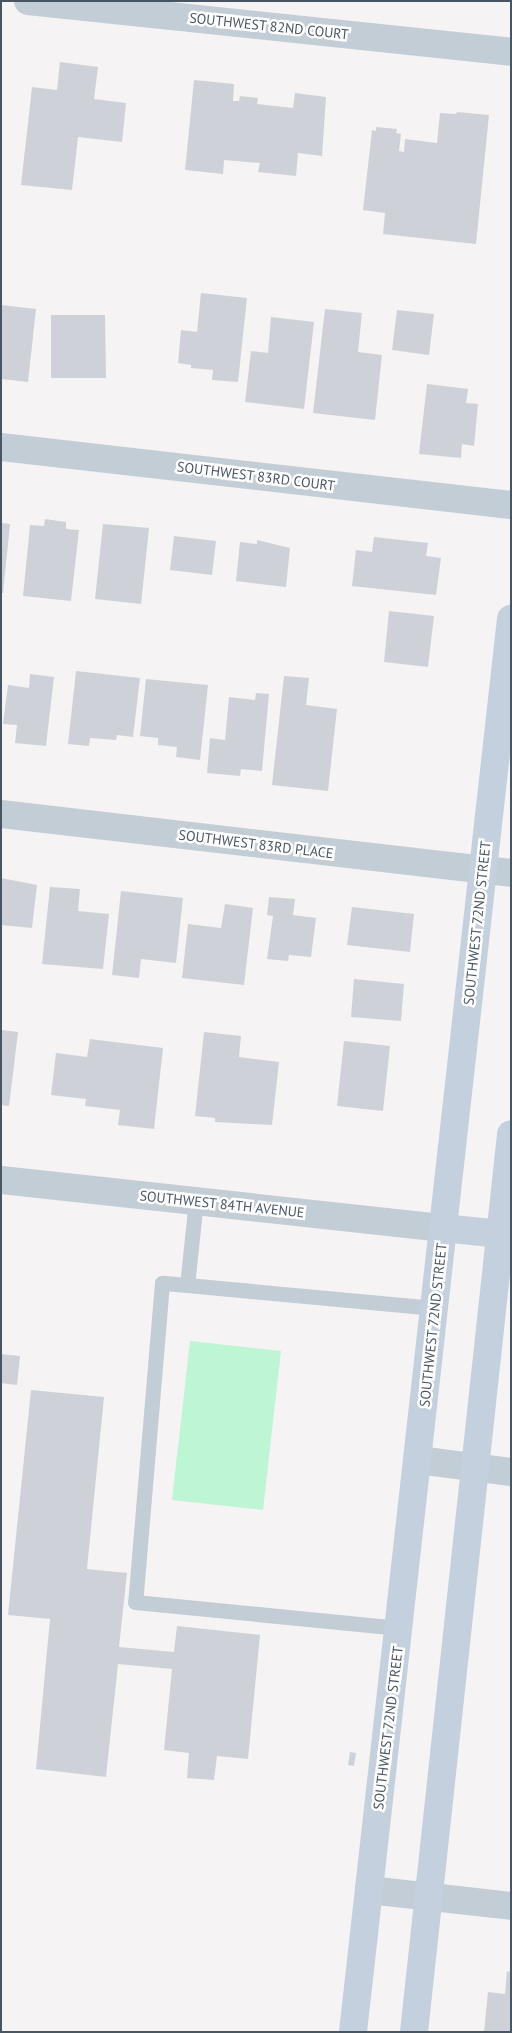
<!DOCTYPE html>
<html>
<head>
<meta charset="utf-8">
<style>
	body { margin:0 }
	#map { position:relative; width:512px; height:2033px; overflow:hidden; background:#f5f3f3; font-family:"PT Sans",sans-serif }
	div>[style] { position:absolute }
	.green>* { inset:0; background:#bef5d4 }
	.building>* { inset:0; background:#ced2d8 }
	.lane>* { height:15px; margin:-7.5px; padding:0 7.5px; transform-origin:7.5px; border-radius:7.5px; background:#c2cdd5 }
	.street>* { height:28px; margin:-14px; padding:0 14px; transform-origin:14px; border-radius:14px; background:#c2cdd5 }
	.secondary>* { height:28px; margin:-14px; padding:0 14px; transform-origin:14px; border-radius:14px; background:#c4d0dd }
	span { translate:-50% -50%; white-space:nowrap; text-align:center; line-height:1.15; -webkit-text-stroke:5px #fff; paint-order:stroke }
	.street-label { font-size:14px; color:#485663 }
	.frame { position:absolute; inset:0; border:2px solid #485663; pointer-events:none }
</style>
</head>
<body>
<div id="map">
	<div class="green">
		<div style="clip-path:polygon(190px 1341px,281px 1351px,263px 1510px,172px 1500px)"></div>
	</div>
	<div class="building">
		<div style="clip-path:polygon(60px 62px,98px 67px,94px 99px,126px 103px,122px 142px,78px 137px,72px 190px,21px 185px,32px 87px,57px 90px)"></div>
		<div style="clip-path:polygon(194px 80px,234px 84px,233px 101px,239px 101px,240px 96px,258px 98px,257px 104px,293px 108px,295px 93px,326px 97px,322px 156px,298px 153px,296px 176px,258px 172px,260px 163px,224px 160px,223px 174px,185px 170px)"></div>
		<div style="clip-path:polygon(457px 112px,489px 115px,476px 244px,383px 234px,385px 213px,363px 210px,372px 130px,376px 131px,376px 127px,397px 129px,396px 133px,401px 134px,399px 151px,404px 152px,405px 139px,437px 143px,440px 113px,456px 114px)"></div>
		<div style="clip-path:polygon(201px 293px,247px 298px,238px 382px,212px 380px,213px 370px,191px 368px,191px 365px,178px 363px,181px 330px,197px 332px)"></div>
		<div style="clip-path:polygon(1px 305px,36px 309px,28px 382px,1px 379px)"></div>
		<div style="clip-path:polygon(325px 309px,362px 313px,358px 352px,382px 355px,375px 420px,313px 413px)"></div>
		<div style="clip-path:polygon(397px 310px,434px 314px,429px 355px,392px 350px)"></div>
		<div style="clip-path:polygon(51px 315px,105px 315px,106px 378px,51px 378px)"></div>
		<div style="clip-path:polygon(271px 317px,314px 322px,304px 409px,245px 402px,251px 351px,268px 353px)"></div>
		<div style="clip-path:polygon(427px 384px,468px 389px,466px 403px,478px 404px,474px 446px,462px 444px,461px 458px,419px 454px)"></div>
		<div style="clip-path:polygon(45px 519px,66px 522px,66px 529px,79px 530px,71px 601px,23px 596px,30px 525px,44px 526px)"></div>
		<div style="clip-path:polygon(1px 523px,10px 524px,3px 593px,1px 593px)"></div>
		<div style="clip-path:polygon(103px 524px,149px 528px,141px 604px,95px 599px)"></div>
		<div style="clip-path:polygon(174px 536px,216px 541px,212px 575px,170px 570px)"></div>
		<div style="clip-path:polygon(374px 537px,428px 543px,426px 556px,441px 558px,436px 595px,352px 586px,356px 550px,372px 552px)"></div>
		<div style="clip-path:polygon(257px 540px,290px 548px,286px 587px,236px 581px,240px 542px,257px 544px)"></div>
		<div style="clip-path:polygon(389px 611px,434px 616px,428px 667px,384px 662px)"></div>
		<div style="clip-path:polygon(76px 671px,140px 678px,133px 737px,117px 735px,116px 740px,90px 738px,89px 746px,68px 744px)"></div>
		<div style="clip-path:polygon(30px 674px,54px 677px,46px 746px,15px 743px,17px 725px,3px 724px,8px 685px,29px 688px)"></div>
		<div style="clip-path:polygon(284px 676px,309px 678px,306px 705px,337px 709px,328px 791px,272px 785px)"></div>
		<div style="clip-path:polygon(146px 679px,208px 685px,200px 760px,176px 757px,177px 747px,158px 745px,158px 738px,140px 736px)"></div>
		<div style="clip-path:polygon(256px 693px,269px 694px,262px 771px,241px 769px,240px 776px,207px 773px,210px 738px,225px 740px,229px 697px,255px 700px)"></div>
		<div style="clip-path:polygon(1px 878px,37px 885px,32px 928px,1px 925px)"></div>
		<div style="clip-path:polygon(50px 887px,80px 889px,78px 911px,109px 914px,103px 969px,42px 964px)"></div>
		<div style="clip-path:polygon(121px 891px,183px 898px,176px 963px,141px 959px,139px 978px,112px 975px)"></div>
		<div style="clip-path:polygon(269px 897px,295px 899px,293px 915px,316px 918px,311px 957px,289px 955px,288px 961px,267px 959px,273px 916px,267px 915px)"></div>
		<div style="clip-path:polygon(225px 904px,253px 908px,244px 985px,182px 978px,188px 924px,221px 928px)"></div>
		<div style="clip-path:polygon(352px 907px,414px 914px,410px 952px,347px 945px)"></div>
		<div style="clip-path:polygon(354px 979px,404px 984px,401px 1021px,351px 1017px)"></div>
		<div style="clip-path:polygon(1px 1030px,18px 1032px,9px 1106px,1px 1105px)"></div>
		<div style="clip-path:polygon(204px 1032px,241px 1036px,239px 1057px,279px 1062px,272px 1125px,215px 1122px,215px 1118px,195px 1116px)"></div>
		<div style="clip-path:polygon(90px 1039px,163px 1048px,154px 1129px,118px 1125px,120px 1110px,85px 1106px,86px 1099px,51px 1095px,56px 1053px,87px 1057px)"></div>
		<div style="clip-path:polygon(344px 1041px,390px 1046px,383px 1111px,337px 1106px)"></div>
		<div style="clip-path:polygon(1px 1354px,20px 1356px,17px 1385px,1px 1383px)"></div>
		<div style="clip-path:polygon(31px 1390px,104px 1397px,87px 1569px,127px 1573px,119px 1647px,174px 1652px,177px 1626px,260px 1635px,248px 1759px,217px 1756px,214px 1780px,187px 1778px,189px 1753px,164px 1750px,172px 1669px,118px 1664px,106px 1777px,36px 1769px,50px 1619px,8px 1615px)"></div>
		<div style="clip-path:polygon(350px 1752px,356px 1753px,354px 1766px,348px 1765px)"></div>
		<div style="clip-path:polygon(507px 1971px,511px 1972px,511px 2032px,484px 2032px,488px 1992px,505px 1994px)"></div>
	</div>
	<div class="lane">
		<div style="left:196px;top:1200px;width:85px;rotate:96deg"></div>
		<div style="left:187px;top:1285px;width:25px;rotate:-175deg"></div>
		<div style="left:162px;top:1283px;width:320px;rotate:94.8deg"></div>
		<div style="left:135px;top:1602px;width:266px;rotate:5.6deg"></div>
		<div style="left:187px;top:1285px;width:249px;rotate:5.3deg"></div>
	</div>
	<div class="street">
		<div style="left:28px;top:1px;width:486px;rotate:6deg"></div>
		<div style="left:1px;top:447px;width:513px;rotate:6.49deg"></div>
		<div style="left:1px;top:814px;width:513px;rotate:6.6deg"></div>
		<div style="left:1px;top:1180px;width:445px;rotate:6.2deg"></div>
		<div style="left:418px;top:1460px;width:94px;rotate:7.4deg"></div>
		<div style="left:369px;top:1890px;width:143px;rotate:6.4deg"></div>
	</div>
	<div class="secondary">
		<div style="left:443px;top:1228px;width:58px;rotate:5.9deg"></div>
		<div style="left:353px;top:2032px;width:1422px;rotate:-83.62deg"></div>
		<div style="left:414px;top:2032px;width:903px;rotate:-83.83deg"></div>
	</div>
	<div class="street-label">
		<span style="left:269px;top:26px;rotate:6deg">SOUTHWEST 82ND COURT</span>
		<span style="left:256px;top:476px;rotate:7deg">SOUTHWEST 83RD COURT</span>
		<span style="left:256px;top:844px;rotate:7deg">SOUTHWEST 83RD PLACE</span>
		<span style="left:477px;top:923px;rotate:-84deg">SOUTHWEST 72ND STREET</span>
		<span style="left:222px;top:1204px;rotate:6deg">SOUTHWEST 84TH AVENUE</span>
		<span style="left:433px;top:1325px;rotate:-84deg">SOUTHWEST 72ND STREET</span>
		<span style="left:388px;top:1728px;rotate:-83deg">SOUTHWEST 72ND STREET</span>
	</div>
	<div class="frame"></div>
</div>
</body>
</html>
